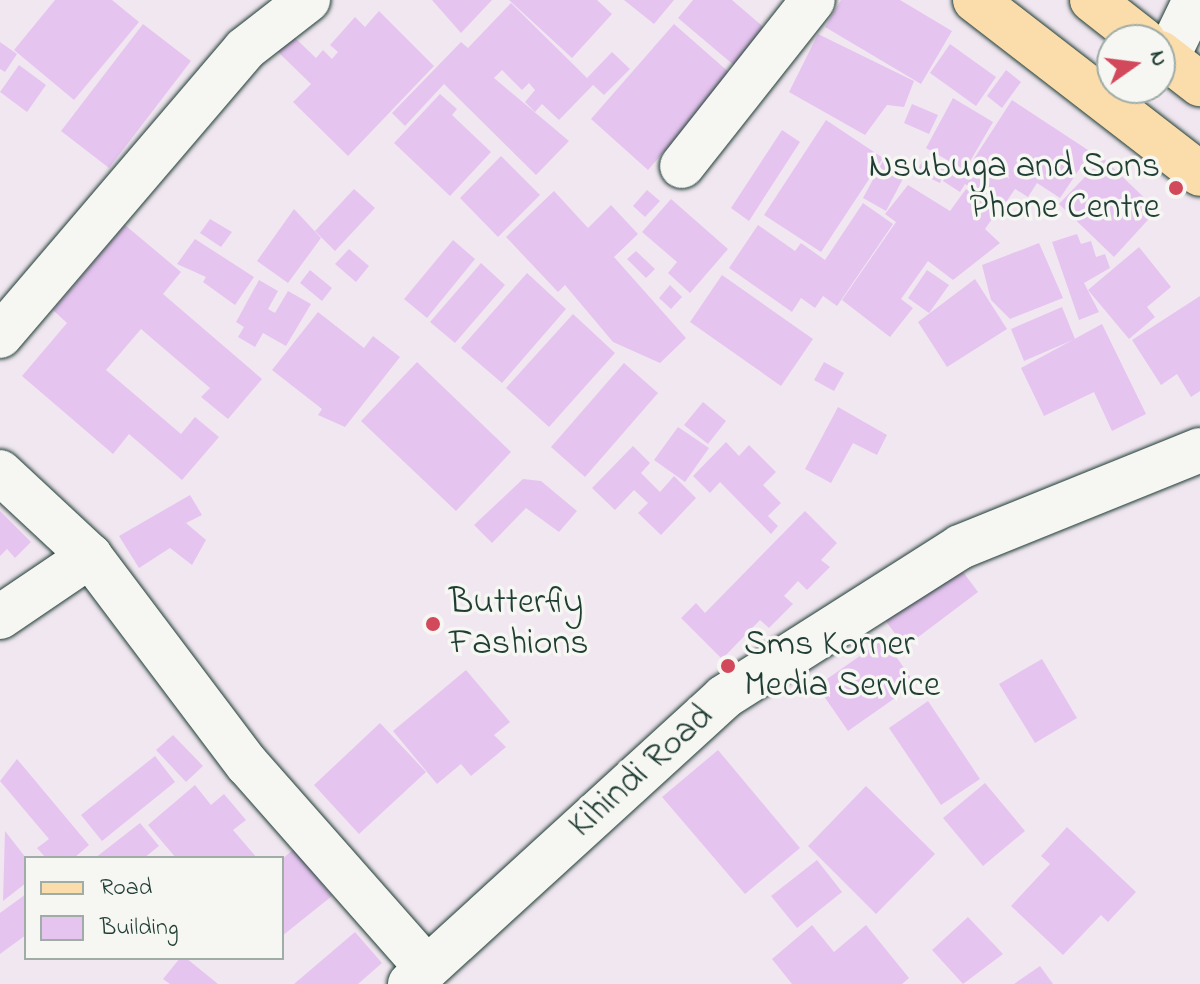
<!DOCTYPE html>
<html>
<head>
<meta charset="utf-8">
<style>
	body { margin:0 }
	#map { position:relative; width:1200px; height:984px; overflow:hidden; background:#f1e7f1; font-family:"Indie Flower",sans-serif }
	div>[style] { position:absolute }
	.building>* { inset:0; background:#e6c4f0 }
	.roads { filter:drop-shadow(0 0 2px #1f3d34) drop-shadow(0 0 2px #1f3d34) }
	.minor>* { height:44px; margin:-22px; padding:0 22px; transform-origin:22px; border-radius:22px; background:#f6f6f2 }
	.major>* { height:44px; margin:-22px; padding:0 22px; transform-origin:22px; border-radius:22px; background:#fbddab }
	.dots>* { width:22px; height:22px; translate:-50% -50%; box-sizing:border-box; border:4px solid #f6f6f2; border-radius:50% }
	span { translate:-50% -50%; white-space:nowrap; text-align:center; line-height:1.15; -webkit-text-stroke:7px #f6f6f2; paint-order:stroke }
	.poi-label { font-size:36px; color:#1f3d34 }
	.right { translate:-100% -50%; text-align:right }
	.left { translate:0 -50%; text-align:left }
	.street-label { font-size:36px; color:#1f3d34 }
	.legend { position:absolute; left:24px; top:856px; width:260px; height:104px; box-sizing:border-box; background:#f6f6f2; border:2px solid #a0aca6; margin:0; padding:10px 14px; list-style:none; font-size:24px; color:#1f3d34 }
	.legend li { display:flex; align-items:center; gap:16px; height:40px }
	.legend b { width:40px; border:2px solid #a0aca6 }
	.north { position:absolute; left:1096px; top:24px; width:80px; height:80px; box-sizing:border-box; background:#f6f6f2; border:2px solid #a0aca6; border-radius:50%; rotate:76deg; font-size:22px; font-weight:700; line-height:32px; text-align:center; color:#1f3d34 }
	.north::after { content:''; display:block; margin:auto; width:28px; height:36px; background:#d1495b; clip-path:polygon(50% 0,100% 100%,50% 72%,0 100%) }
</style>
</head>
<body>
<div id="map">
	<div class="building">
		<div style="clip-path:polygon(55px 0,112px 0,139px 22px,74px 100px,14px 50px)"></div>
		<div style="clip-path:polygon(432px 0,492px 0,461px 33px)"></div>
		<div style="clip-path:polygon(509px 0,597px 0,612px 14px,572px 58px)"></div>
		<div style="clip-path:polygon(624px 0,674px 0,654px 24px)"></div>
		<div style="clip-path:polygon(693px 0,732px 0,767px 30px,736px 67px,678px 18px)"></div>
		<div style="clip-path:polygon(841px 0,900px 0,952px 31px,921px 84px,825px 27px)"></div>
		<div style="clip-path:polygon(511px 3px,587px 78px,612px 52px,630px 69px,604px 95px,593px 85px,559px 120px,542px 104px,535px 112px,525px 102px,535px 90px,529px 83px,522px 90px,502px 70px,494px 78px,569px 141px,536px 175px,444px 84px,405px 126px,392px 113px,461px 42px,468px 48px)"></div>
		<div style="clip-path:polygon(379px 11px,434px 66px,348px 156px,293px 102px,311px 84px,276px 50px,292px 35px,316px 58px,323px 50px,332px 59px,338px 52px,330px 45px,355px 17px,365px 27px)"></div>
		<div style="clip-path:polygon(143px 24px,191px 61px,109px 168px,61px 131px)"></div>
		<div style="clip-path:polygon(674px 24px,731px 74px,648px 170px,591px 119px)"></div>
		<div style="clip-path:polygon(818px 34px,914px 81px,904px 107px,887px 105px,865px 135px,789px 92px)"></div>
		<div style="clip-path:polygon(0 42px,17px 54px,5px 72px,0 69px)"></div>
		<div style="clip-path:polygon(950px 44px,996px 77px,976px 106px,930px 73px)"></div>
		<div style="clip-path:polygon(19px 65px,46px 85px,27px 112px,0 92px)"></div>
		<div style="clip-path:polygon(1006px 70px,1021px 82px,1002px 108px,987px 96px)"></div>
		<div style="clip-path:polygon(440px 94px,457px 109px,452px 115px,491px 152px,450px 196px,394px 143px)"></div>
		<div style="clip-path:polygon(953px 98px,993px 122px,965px 170px,926px 148px)"></div>
		<div style="clip-path:polygon(1012px 100px,1091px 152px,1060px 198px,1037px 183px,1028px 197px,1015px 189px,1002px 208px,965px 184px,960px 192px,943px 181px,952px 166px,964px 174px)"></div>
		<div style="clip-path:polygon(912px 104px,938px 115px,929px 134px,904px 123px)"></div>
		<div style="clip-path:polygon(826px 120px,883px 158px,821px 252px,764px 215px)"></div>
		<div style="clip-path:polygon(782px 130px,800px 142px,749px 221px,731px 208px)"></div>
		<div style="clip-path:polygon(501px 156px,540px 195px,498px 237px,460px 198px)"></div>
		<div style="clip-path:polygon(924px 157px,946px 167px,940px 183px,917px 172px)"></div>
		<div style="clip-path:polygon(1103px 158px,1157px 210px,1114px 257px,1059px 204px)"></div>
		<div style="clip-path:polygon(884px 159px,907px 171px,886px 211px,863px 198px)"></div>
		<div style="clip-path:polygon(908px 185px,950px 211px,966px 189px,997px 212px,985px 229px,1000px 243px,953px 280px,928px 261px,901px 299px,913px 308px,890px 337px,842px 300px,896px 222px,885px 214px)"></div>
		<div style="clip-path:polygon(354px 189px,375px 208px,335px 251px,315px 231px)"></div>
		<div style="clip-path:polygon(647px 190px,660px 201px,645px 217px,633px 206px)"></div>
		<div style="clip-path:polygon(554px 191px,588px 228px,611px 205px,638px 234px,614px 257px,686px 338px,660px 363px,613px 342px,565px 285px,558px 292px,506px 237px)"></div>
		<div style="clip-path:polygon(671px 199px,728px 249px,690px 293px,668px 273px,677px 262px,642px 232px)"></div>
		<div style="clip-path:polygon(863px 203px,893px 224px,837px 306px,823px 296px,815px 308px,801px 298px,792px 312px,729px 268px,758px 225px,795px 251px,801px 243px,825px 260px)"></div>
		<div style="clip-path:polygon(294px 209px,321px 238px,288px 283px,257px 261px)"></div>
		<div style="clip-path:polygon(210px 219px,232px 232px,221px 247px,200px 233px)"></div>
		<div style="clip-path:polygon(125px 225px,181px 272px,163px 294px,262px 379px,228px 419px,201px 397px,210px 388px,141px 329px,106px 370px,181px 434px,195px 417px,219px 437px,182px 480px,129px 434px,113px 454px,22px 376px,67px 323px,53px 310px)"></div>
		<div style="clip-path:polygon(1077px 234px,1081px 244px,1091px 241px,1096px 257px,1105px 254px,1110px 268px,1084px 283px,1099px 312px,1079px 320px,1052px 242px)"></div>
		<div style="clip-path:polygon(195px 239px,254px 277px,235px 305px,203px 282px,206px 277px,177px 264px)"></div>
		<div style="clip-path:polygon(453px 240px,475px 259px,427px 318px,404px 299px)"></div>
		<div style="clip-path:polygon(1039px 243px,1063px 298px,1010px 319px,991px 300px,982px 265px)"></div>
		<div style="clip-path:polygon(1139px 247px,1171px 287px,1147px 307px,1155px 317px,1129px 339px,1088px 290px)"></div>
		<div style="clip-path:polygon(349px 249px,369px 266px,356px 282px,335px 264px)"></div>
		<div style="clip-path:polygon(636px 251px,655px 269px,646px 278px,627px 259px)"></div>
		<div style="clip-path:polygon(481px 263px,505px 285px,455px 343px,430px 322px)"></div>
		<div style="clip-path:polygon(310px 270px,332px 288px,322px 301px,300px 283px)"></div>
		<div style="clip-path:polygon(927px 270px,949px 285px,929px 313px,908px 298px)"></div>
		<div style="clip-path:polygon(527px 273px,566px 309px,502px 383px,461px 348px)"></div>
		<div style="clip-path:polygon(722px 275px,813px 339px,781px 386px,690px 322px)"></div>
		<div style="clip-path:polygon(975px 279px,1007px 329px,947px 367px,918px 322px)"></div>
		<div style="clip-path:polygon(259px 280px,278px 291px,268px 309px,275px 313px,288px 291px,311px 304px,286px 346px,263px 333px,255px 347px,238px 337px,244px 327px,236px 322px)"></div>
		<div style="clip-path:polygon(670px 285px,682px 297px,671px 309px,659px 298px)"></div>
		<div style="clip-path:polygon(1200px 296px,1200px 391px,1191px 397px,1177px 374px,1161px 385px,1132px 340px)"></div>
		<div style="clip-path:polygon(1062px 307px,1075px 339px,1024px 361px,1011px 329px)"></div>
		<div style="clip-path:polygon(318px 312px,364px 348px,373px 336px,400px 357px,345px 427px,318px 415px,322px 409px,272px 370px)"></div>
		<div style="clip-path:polygon(573px 314px,615px 353px,549px 427px,506px 388px)"></div>
		<div style="clip-path:polygon(1102px 324px,1146px 414px,1112px 431px,1094px 392px,1044px 416px,1021px 368px)"></div>
		<div style="clip-path:polygon(417px 362px,511px 452px,456px 511px,361px 421px)"></div>
		<div style="clip-path:polygon(824px 362px,844px 373px,834px 391px,814px 380px)"></div>
		<div style="clip-path:polygon(624px 363px,658px 393px,585px 477px,551px 447px)"></div>
		<div style="clip-path:polygon(703px 402px,726px 421px,708px 444px,684px 425px)"></div>
		<div style="clip-path:polygon(838px 407px,887px 435px,877px 455px,853px 443px,831px 483px,805px 469px)"></div>
		<div style="clip-path:polygon(678px 427px,709px 448px,685px 482px,654px 460px)"></div>
		<div style="clip-path:polygon(726px 442px,739px 456px,749px 445px,776px 472px,763px 485px,781px 503px,768px 516px,778px 526px,771px 534px,720px 482px,710px 493px,693px 476px)"></div>
		<div style="clip-path:polygon(633px 446px,650px 463px,641px 473px,660px 492px,674px 476px,696px 498px,661px 535px,638px 513px,648px 503px,634px 490px,615px 510px,592px 488px)"></div>
		<div style="clip-path:polygon(523px 479px,541px 481px,577px 511px,559px 532px,526px 508px,492px 543px,474px 525px)"></div>
		<div style="clip-path:polygon(190px 495px,202px 515px,186px 523px,206px 540px,192px 565px,170px 548px,139px 568px,119px 536px)"></div>
		<div style="clip-path:polygon(0 511px,31px 542px,15px 558px,7px 549px,0 556px)"></div>
		<div style="clip-path:polygon(805px 511px,837px 543px,821px 560px,830px 567px,807px 590px,798px 581px,784px 596px,793px 604px,769px 628px,760px 620px,722px 659px,681px 618px,696px 603px,705px 613px)"></div>
		<div style="clip-path:polygon(952px 557px,978px 592px,905px 647px,879px 612px)"></div>
		<div style="clip-path:polygon(884px 639px,915px 684px,848px 731px,817px 686px)"></div>
		<div style="clip-path:polygon(1042px 659px,1077px 718px,1035px 743px,999px 684px)"></div>
		<div style="clip-path:polygon(466px 670px,510px 722px,494px 735px,506px 747px,471px 776px,461px 764px,437px 784px,393px 731px)"></div>
		<div style="clip-path:polygon(928px 701px,980px 779px,941px 805px,889px 728px)"></div>
		<div style="clip-path:polygon(380px 723px,426px 772px,359px 834px,314px 785px)"></div>
		<div style="clip-path:polygon(173px 735px,203px 766px,186px 782px,156px 750px)"></div>
		<div style="clip-path:polygon(718px 750px,800px 848px,745px 894px,662px 797px)"></div>
		<div style="clip-path:polygon(155px 756px,175px 782px,102px 841px,81px 815px)"></div>
		<div style="clip-path:polygon(17px 759px,89px 845px,74px 858px,46px 858px,37px 848px,49px 839px,0 781px)"></div>
		<div style="clip-path:polygon(985px 783px,1025px 831px,983px 866px,943px 818px)"></div>
		<div style="clip-path:polygon(195px 785px,211px 805px,224px 794px,246px 820px,233px 830px,257px 858px,176px 858px,148px 825px)"></div>
		<div style="clip-path:polygon(866px 786px,935px 854px,876px 914px,808px 846px)"></div>
		<div style="clip-path:polygon(140px 823px,159px 846px,144px 858px,95px 858px)"></div>
		<div style="clip-path:polygon(1067px 827px,1136px 892px,1108px 922px,1101px 915px,1063px 955px,1011px 906px,1050px 864px,1041px 856px)"></div>
		<div style="clip-path:polygon(5px 831px,26px 858px,26px 883px,3px 901px)"></div>
		<div style="clip-path:polygon(294px 849px,332px 896px,282px 936px,282px 859px)"></div>
		<div style="clip-path:polygon(817px 860px,842px 892px,797px 928px,771px 896px)"></div>
		<div style="clip-path:polygon(26px 894px,26px 935px,0 954px,0 913px)"></div>
		<div style="clip-path:polygon(968px 917px,1003px 954px,963px 984px,932px 950px)"></div>
		<div style="clip-path:polygon(812px 925px,834px 952px,866px 925px,909px 978px,902px 984px,792px 984px,772px 959px)"></div>
		<div style="clip-path:polygon(355px 932px,382px 963px,358px 984px,294px 984px)"></div>
		<div style="clip-path:polygon(180px 958px,186px 958px,218px 984px,170px 984px,163px 979px)"></div>
		<div style="clip-path:polygon(1040px 966px,1053px 984px,1014px 984px)"></div>
	</div>
	<div class="roads">
		<div class="minor">
			<div style="left:1167px;top:58px;width:64px;rotate:-64.2deg"></div>
			<div style="left:682px;top:166px;width:211px;rotate:-51.7deg"></div>
			<div style="left:0;top:336px;width:377px;rotate:-49.5deg"></div>
			<div style="left:245px;top:49px;width:80px;rotate:-37.9deg"></div>
			<div style="left:0;top:472px;width:123px;rotate:43deg"></div>
			<div style="left:90px;top:556px;width:261px;rotate:53deg"></div>
			<div style="left:247px;top:764px;width:272px;rotate:48.6deg"></div>
			<div style="left:0;top:617px;width:109px;rotate:-34.1deg"></div>
			<div style="left:410px;top:984px;width:425px;rotate:-42.4deg"></div>
			<div style="left:724px;top:697px;width:280px;rotate:-32.4deg"></div>
			<div style="left:960px;top:547px;width:259px;rotate:-22deg"></div>
		</div>
		<div class="major">
			<div style="left:975px;top:0;width:284px;rotate:37.7deg"></div>
			<div style="left:1092px;top:0;width:65px;rotate:38.1deg"></div>
			<div style="left:1160px;top:53px;width:51px;rotate:37.8deg"></div>
		</div>
	</div>
	<div class="dots">
		<div style="left:1176px;top:188px;background:#d1495b"></div>
		<div style="left:433px;top:624px;background:#d1495b"></div>
		<div style="left:728px;top:666px;background:#d1495b"></div>
	</div>
	<div class="poi-label">
		<span class="right" style="left:1160px;top:188px">Nsubuga and Sons<br>Phone Centre</span>
		<span class="left" style="left:449px;top:624px">Butterfly<br>Fashions</span>
		<span class="left" style="left:744px;top:666px">Sms Korner<br>Media Service</span>
	</div>
	<div class="street-label">
		<span style="left:642px;top:772px;rotate:-42deg">Kihindi Road</span>
	</div>
	<ul class="legend">
	<li><b style="height:10px;background:#fbddab"></b>Road</li>
	<li><b style="height:22px;background:#e6c4f0"></b>Building</li>
	</ul>
	<div class="north">N</div>
</div>
</body>
</html>
